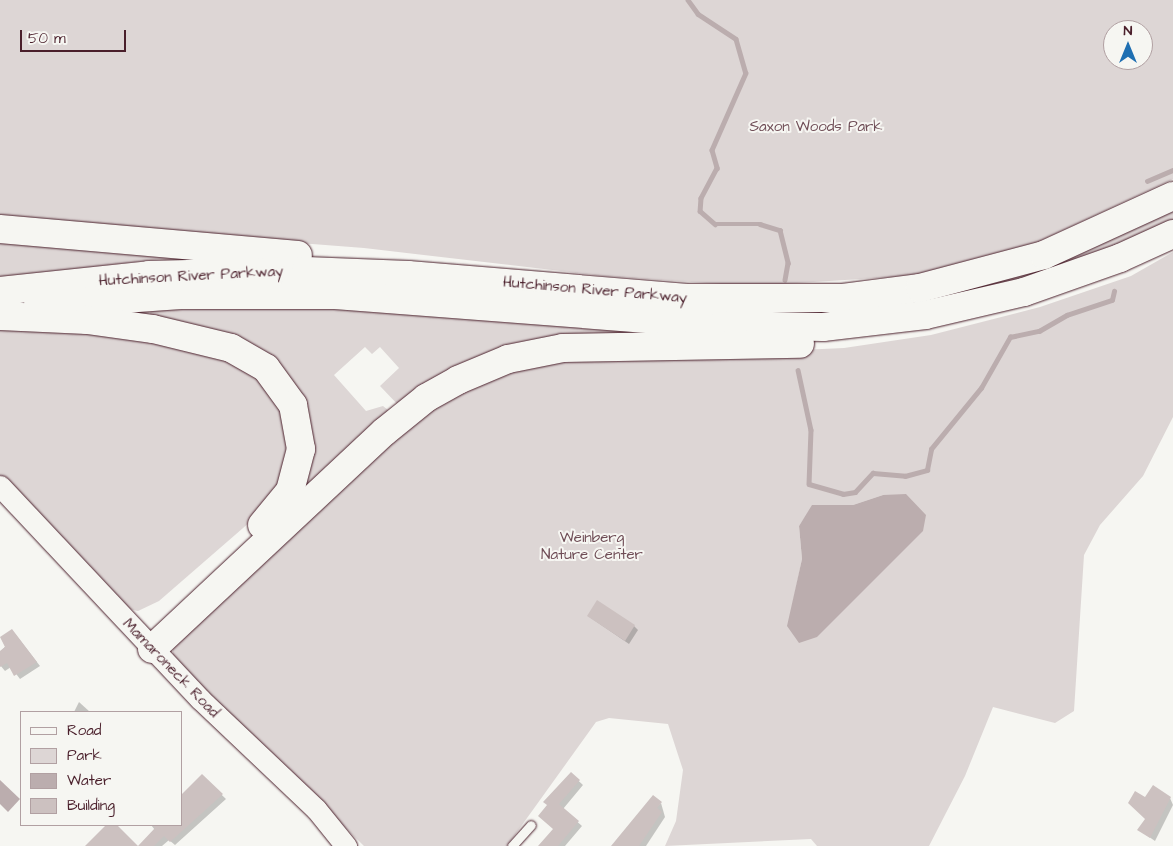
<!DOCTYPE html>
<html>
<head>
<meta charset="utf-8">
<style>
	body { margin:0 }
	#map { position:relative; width:1173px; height:846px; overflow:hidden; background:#f6f6f2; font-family:"Architects Daughter",sans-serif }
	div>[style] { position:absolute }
	.green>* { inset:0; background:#ddd6d5 }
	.water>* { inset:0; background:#bbadae }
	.shadow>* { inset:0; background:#0003 }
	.stream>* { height:4.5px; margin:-2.25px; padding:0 2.25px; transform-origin:2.25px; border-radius:2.25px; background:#bbadae }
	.building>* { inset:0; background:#ccc1c0 }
	.roads { filter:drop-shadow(0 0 1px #4a1f2b) drop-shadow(0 0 1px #4a1f2b) }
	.service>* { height:9px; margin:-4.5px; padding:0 4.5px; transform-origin:4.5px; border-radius:4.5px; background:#f6f6f2 }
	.tertiary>* { height:21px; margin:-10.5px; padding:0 10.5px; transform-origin:10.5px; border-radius:10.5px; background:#f6f6f2 }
	.motorway>* { height:28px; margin:-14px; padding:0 14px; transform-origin:14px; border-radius:14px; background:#f6f6f2 }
	span { translate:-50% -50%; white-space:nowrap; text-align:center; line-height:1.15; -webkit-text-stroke:4px #f6f6f2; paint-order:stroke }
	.park-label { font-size:15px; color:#6f4d56 }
	.street-label { font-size:15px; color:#4a1f2b }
	.legend { position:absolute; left:20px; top:711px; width:162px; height:115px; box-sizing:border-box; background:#f6f6f2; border:1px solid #b1a0a2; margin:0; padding:6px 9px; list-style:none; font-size:15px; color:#4a1f2b }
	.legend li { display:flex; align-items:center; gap:10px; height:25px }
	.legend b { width:25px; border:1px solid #b1a0a2 }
	.north { position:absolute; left:1103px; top:20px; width:50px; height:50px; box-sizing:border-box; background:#f6f6f2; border:1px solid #b1a0a2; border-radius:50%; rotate:0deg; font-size:14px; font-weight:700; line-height:20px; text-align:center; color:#4a1f2b }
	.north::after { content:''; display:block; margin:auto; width:18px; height:22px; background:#1f6fb2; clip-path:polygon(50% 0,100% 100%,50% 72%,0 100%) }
	.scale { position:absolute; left:20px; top:30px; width:106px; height:22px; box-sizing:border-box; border:2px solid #4a1f2b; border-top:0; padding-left:6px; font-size:15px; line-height:18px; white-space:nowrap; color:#4a1f2b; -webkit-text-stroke:4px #f6f6f2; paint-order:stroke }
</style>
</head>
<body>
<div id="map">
	<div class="green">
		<div style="clip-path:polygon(evenodd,0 0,1173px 0,1173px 179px,1029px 246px,924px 275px,751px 286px,603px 276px,364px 248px,0 220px,0 0,1113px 30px,1143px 30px,1143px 60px,1113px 60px,1113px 30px)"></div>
		<div style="clip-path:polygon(1173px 211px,1173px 220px,1146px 235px,1060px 268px,939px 301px,927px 298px,1029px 273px)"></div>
		<div style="clip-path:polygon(0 234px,165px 254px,168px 258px,0 278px)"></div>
		<div style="clip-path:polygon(evenodd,1173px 252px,1173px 417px,1143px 476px,1100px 525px,1084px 555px,1074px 711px,1055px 723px,993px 707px,965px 776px,929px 846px,817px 846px,811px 839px,665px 846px,676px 821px,683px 770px,668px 724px,609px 718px,596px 722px,507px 846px,364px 846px,173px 659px,173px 644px,437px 402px,531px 362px,844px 348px,931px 335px,1040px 307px,1131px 276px,1173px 252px,883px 495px,923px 530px,845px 606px,788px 626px,802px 559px,799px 526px,813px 505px,853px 505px,883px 495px)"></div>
		<div style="clip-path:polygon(316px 307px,564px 325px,679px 336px,600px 339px,401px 408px,380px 386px,399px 368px,380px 347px,372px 354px,365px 347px,334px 375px,366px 411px,383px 406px,394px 415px,303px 500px,299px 393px,149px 318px,151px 310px)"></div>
		<div style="clip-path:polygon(0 329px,92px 331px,188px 345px,260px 370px,286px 404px,288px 474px,265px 509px,159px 601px,138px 611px,124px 608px,0 475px)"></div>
	</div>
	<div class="water">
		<div style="clip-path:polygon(906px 494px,926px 515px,923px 531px,817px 637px,799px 643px,787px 626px,802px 559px,799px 526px,812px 505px,853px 505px,883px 495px)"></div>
		<div style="clip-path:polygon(0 780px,20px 799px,8px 812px,0 804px)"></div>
	</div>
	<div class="shadow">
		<div style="clip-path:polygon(588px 616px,634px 626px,638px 630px,629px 644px)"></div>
		<div style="clip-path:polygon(16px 635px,40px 666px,20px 679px,11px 667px,5px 671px,0 665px,0 652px)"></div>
		<div style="clip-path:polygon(79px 702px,90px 712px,74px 712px)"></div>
		<div style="clip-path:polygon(571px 774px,583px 785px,563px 809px,582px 826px,565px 846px,547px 846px,554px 829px,548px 805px)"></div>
		<div style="clip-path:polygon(202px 776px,226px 799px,175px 845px,169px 840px,162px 846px,139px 846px,155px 830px,151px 825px,181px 825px)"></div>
		<div style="clip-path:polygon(1170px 798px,1173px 805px,1155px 841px,1139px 830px,1146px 819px,1146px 799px)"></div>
		<div style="clip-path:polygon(661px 803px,665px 817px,646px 846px,612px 846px)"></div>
	</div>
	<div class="stream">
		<div style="left:688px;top:0;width:17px;rotate:54deg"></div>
		<div style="left:698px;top:14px;width:45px;rotate:33.3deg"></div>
		<div style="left:736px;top:39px;width:35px;rotate:74deg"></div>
		<div style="left:746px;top:73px;width:84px;rotate:113.8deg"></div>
		<div style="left:712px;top:150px;width:19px;rotate:74deg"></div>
		<div style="left:717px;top:168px;width:34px;rotate:118deg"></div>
		<div style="left:701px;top:198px;width:13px;rotate:94deg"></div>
		<div style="left:700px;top:211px;width:20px;rotate:41deg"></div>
		<div style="left:715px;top:224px;width:45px"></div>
		<div style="left:760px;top:224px;width:21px;rotate:17deg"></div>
		<div style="left:780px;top:230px;width:34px;rotate:76deg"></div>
		<div style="left:788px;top:263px;width:17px;rotate:100deg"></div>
		<div style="left:1147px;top:181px;width:28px;rotate:-23deg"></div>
		<div style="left:798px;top:370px;width:61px;rotate:77.8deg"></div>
		<div style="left:811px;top:430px;width:54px;rotate:92.1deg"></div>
		<div style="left:809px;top:484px;width:35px;rotate:16deg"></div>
		<div style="left:843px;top:494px;width:12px;rotate:-9deg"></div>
		<div style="left:855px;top:492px;width:26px;rotate:-47deg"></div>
		<div style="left:873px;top:473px;width:32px;rotate:5deg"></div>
		<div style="left:905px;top:476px;width:23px;rotate:-15deg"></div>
		<div style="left:927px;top:470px;width:21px;rotate:-79deg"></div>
		<div style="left:931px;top:449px;width:79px;rotate:-50.7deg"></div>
		<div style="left:981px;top:388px;width:59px;rotate:-60.4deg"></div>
		<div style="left:1010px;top:337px;width:30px;rotate:-12deg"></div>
		<div style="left:1039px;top:331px;width:32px;rotate:-30deg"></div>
		<div style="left:1067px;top:315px;width:47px;rotate:-18.4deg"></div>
		<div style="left:1112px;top:300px;width:9px;rotate:-77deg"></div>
	</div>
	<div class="building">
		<div style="clip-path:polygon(597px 600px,635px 625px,625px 641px,587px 616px)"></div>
		<div style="clip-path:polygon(12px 629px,37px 662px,14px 676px,7px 663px,0 667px,0 651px,5px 647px,0 637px)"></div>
		<div style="clip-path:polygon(571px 772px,580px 780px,559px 804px,579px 821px,558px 846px,538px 846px,553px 829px,538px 816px,547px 805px,543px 802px)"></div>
		<div style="clip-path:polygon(202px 774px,223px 794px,170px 842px,164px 836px,154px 846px,85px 846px,106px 825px,117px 825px,138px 846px,155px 828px,152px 825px,181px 825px,181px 795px)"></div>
		<div style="clip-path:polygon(1153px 785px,1171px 797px,1150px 838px,1137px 830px,1145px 819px,1128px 803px,1135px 791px,1145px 797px)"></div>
		<div style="clip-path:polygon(653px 795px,662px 802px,657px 808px,662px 812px,639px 846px,611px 846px)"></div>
	</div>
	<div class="roads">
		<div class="service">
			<div style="left:512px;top:846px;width:28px;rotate:-48deg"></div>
		</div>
		<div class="tertiary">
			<div style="left:0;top:486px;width:292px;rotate:46.8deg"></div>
			<div style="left:200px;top:699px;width:160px;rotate:43.5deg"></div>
			<div style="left:316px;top:809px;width:48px;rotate:51deg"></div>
		</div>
		<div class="motorway">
			<div style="left:0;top:229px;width:299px;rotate:5deg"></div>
			<div style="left:0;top:291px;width:150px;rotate:-6.1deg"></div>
			<div style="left:149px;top:275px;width:157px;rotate:-1.5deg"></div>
			<div style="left:306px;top:271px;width:102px;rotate:2.2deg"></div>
			<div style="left:408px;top:275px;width:283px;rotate:4.7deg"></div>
			<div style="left:690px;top:298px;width:153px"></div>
			<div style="left:843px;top:298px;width:78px;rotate:-7.4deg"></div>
			<div style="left:920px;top:288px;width:128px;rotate:-14.9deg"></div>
			<div style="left:1044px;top:255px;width:142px;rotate:-24.6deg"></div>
			<div style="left:38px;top:305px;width:143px;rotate:-4deg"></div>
			<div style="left:181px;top:295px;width:154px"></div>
			<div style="left:335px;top:295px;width:387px;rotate:4.4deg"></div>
			<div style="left:721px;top:325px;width:102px;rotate:1.1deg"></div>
			<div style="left:823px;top:327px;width:103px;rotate:-6.7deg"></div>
			<div style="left:925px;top:315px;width:102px;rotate:-13.1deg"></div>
			<div style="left:1024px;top:292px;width:102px;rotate:-19.5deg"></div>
			<div style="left:1120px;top:258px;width:58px;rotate:-24.4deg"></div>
			<div style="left:0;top:316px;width:87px;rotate:2.6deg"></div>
			<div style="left:87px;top:320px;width:67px;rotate:7.8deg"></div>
			<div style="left:153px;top:329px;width:80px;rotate:13.7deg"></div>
			<div style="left:231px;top:348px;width:40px;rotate:29.7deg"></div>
			<div style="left:266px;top:368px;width:46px;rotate:53.9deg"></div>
			<div style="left:293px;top:405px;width:45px;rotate:79.7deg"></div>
			<div style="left:301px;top:449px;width:43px;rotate:104.7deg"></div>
			<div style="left:290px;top:491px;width:44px;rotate:129.5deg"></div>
			<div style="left:152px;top:649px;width:318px;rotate:-43.1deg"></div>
			<div style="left:384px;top:432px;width:54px;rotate:-39deg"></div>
			<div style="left:426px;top:398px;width:37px;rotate:-29deg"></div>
			<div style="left:458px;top:380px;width:54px;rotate:-22.8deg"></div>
			<div style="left:508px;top:359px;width:56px;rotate:-11.3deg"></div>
			<div style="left:563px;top:348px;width:237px;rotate:-1deg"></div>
		</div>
	</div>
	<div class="park-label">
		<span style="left:816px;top:127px">Saxon Woods Park</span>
		<span style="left:592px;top:546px">Weinberg<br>Nature Center</span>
	</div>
	<div class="street-label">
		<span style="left:191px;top:276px;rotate:-3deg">Hutchinson River Parkway</span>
		<span style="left:595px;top:290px;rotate:5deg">Hutchinson River Parkway</span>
		<span style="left:171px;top:668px;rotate:46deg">Mamaroneck Road</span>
	</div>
	<ul class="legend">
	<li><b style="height:6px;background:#f6f6f2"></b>Road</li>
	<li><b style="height:14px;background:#ddd6d5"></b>Park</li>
	<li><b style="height:14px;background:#bbadae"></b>Water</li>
	<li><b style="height:14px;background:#ccc1c0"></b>Building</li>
	</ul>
	<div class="north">N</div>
	<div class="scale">50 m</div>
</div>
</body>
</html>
